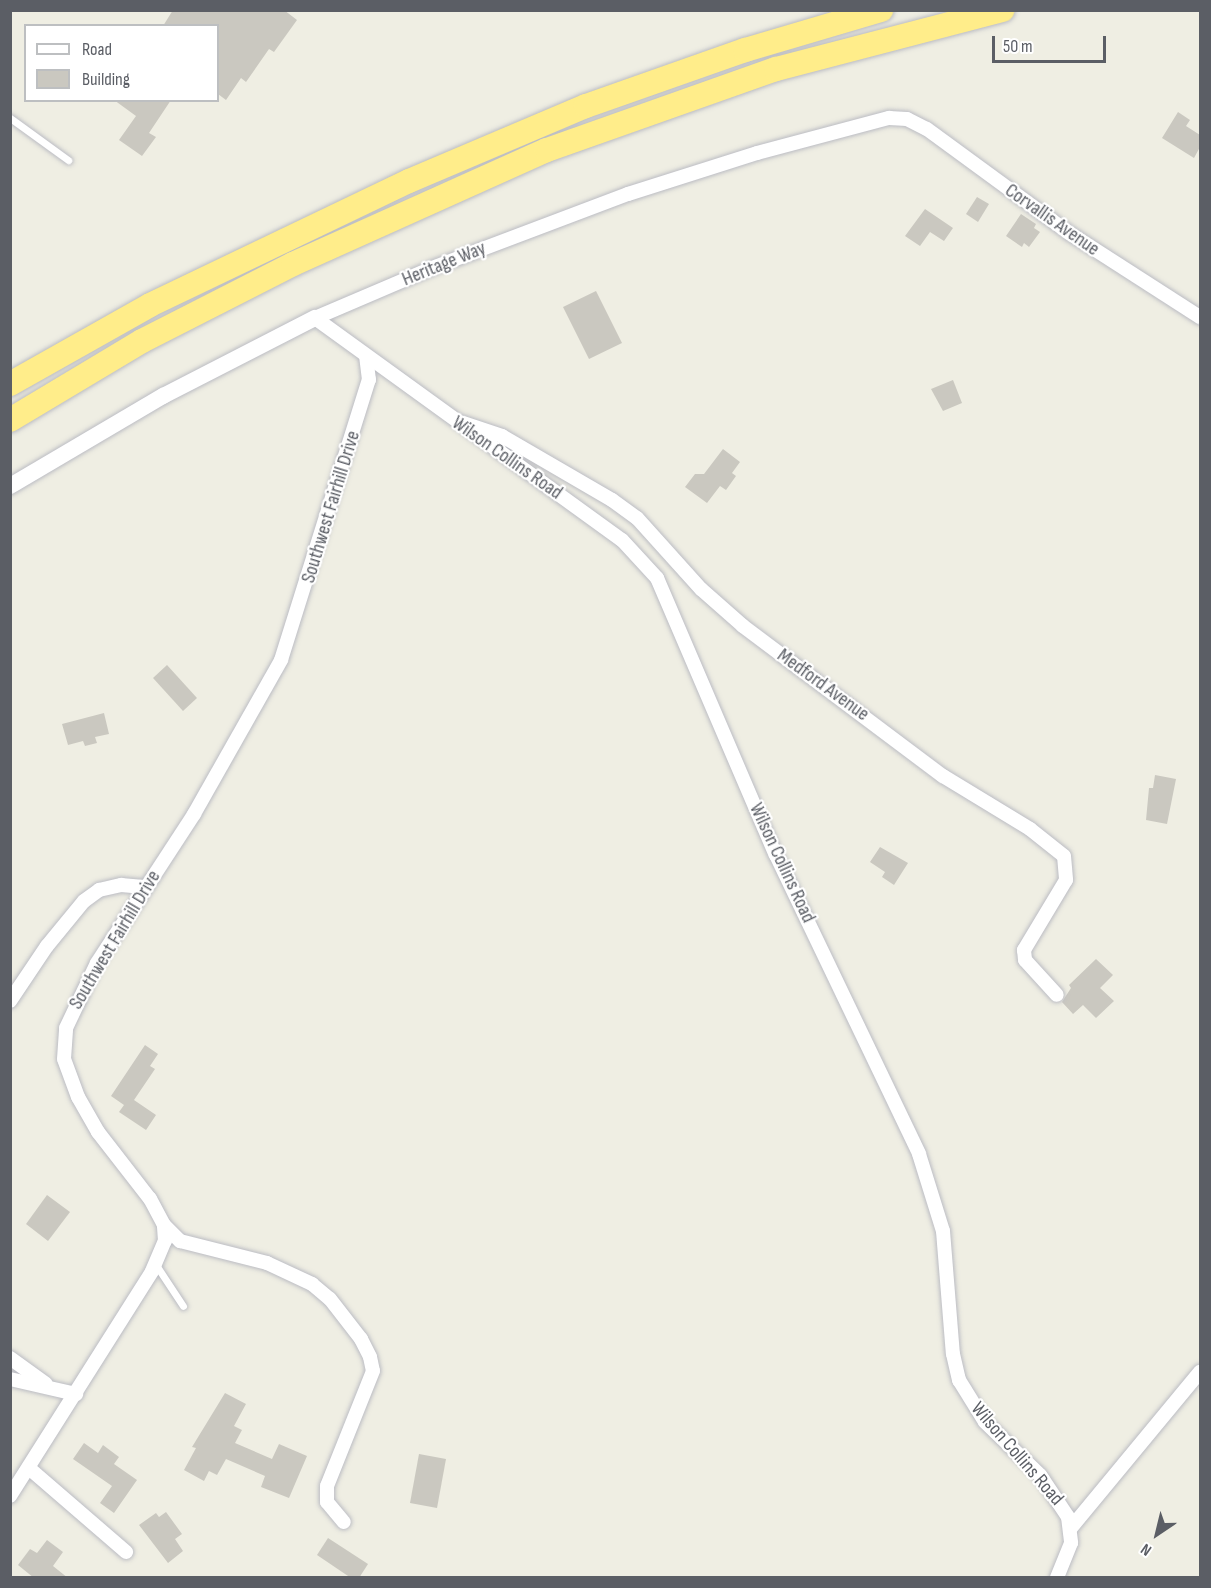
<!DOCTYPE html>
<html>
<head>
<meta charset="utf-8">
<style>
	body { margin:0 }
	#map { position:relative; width:1211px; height:1588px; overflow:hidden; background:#efeee3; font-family:"Sofia Sans Condensed",sans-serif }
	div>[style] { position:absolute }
	.building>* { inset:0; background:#cac8c0 }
	.roads { filter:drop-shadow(0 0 2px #bbbcc3) drop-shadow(0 0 2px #bbbcc3) }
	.service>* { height:7px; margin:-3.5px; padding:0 3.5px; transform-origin:3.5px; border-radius:3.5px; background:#fff }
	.minor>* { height:14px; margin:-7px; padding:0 7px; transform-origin:7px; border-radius:7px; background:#fff }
	.tertiary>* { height:16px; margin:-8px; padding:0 8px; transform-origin:8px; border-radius:8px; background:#fff }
	.motorway>* { height:24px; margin:-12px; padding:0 12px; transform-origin:12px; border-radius:12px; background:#ffed8a }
	span { translate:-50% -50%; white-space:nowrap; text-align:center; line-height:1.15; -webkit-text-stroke:4.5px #fff; paint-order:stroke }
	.street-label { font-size:20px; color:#5b5e65 }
	.frame { position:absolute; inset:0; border:12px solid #5b5e65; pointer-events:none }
	.legend { position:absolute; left:24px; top:24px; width:195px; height:78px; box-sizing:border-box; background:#fff; border:2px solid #bdbfc1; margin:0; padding:8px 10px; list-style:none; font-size:18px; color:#5b5e65 }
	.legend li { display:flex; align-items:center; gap:12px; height:30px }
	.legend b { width:30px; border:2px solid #bdbfc1 }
	.north { position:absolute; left:1127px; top:1504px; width:60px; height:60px; -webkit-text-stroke:4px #fff; paint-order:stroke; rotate:215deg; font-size:16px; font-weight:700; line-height:24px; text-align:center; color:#5b5e65 }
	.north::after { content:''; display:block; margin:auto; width:21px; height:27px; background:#5b5e65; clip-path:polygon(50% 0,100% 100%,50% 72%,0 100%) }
	.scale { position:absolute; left:992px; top:36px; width:114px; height:27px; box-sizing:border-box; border:3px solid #5b5e65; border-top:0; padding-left:8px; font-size:18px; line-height:21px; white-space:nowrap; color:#5b5e65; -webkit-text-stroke:4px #fff; paint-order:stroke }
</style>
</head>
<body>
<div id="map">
	<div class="building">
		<div style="clip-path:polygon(173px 10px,284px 10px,297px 20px,274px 52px,269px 49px,246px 82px,241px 78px,226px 100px,218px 94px,218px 26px,163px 26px)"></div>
		<div style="clip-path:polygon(114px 100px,171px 100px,149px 133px,156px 137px,142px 156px,119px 140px,136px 116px)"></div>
		<div style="clip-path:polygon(1178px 112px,1190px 120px,1186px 126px,1200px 135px,1200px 147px,1194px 158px,1162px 138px)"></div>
		<div style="clip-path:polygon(977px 197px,989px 204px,978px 222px,966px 214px)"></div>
		<div style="clip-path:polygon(925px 209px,953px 228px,944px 241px,930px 232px,920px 246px,905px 236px)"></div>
		<div style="clip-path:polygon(1021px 214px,1036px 224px,1034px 228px,1040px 232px,1029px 247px,1024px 243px,1022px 247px,1006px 236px)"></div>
		<div style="clip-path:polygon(596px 291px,622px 343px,589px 359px,563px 307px)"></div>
		<div style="clip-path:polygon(953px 380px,962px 403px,943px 411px,931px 389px)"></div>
		<div style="clip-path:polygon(723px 449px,740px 462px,732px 473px,736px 476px,726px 490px,720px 486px,707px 503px,685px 487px,695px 474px,704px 474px)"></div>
		<div style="clip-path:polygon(167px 665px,197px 698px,183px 711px,153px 678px)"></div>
		<div style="clip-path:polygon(104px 713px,109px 734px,95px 737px,97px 743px,85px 746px,83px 741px,68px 745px,62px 724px)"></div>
		<div style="clip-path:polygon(1155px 775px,1176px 779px,1167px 824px,1146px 820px,1149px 788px,1153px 788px)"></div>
		<div style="clip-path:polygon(880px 847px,908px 863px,894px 885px,882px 877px,885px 872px,870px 862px)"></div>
		<div style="clip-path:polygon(1096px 959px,1113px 975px,1100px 988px,1114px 1001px,1096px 1018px,1083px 1005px,1073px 1014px,1062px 1002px,1071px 988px,1069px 985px)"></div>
		<div style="clip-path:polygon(145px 1045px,158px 1054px,150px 1066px,155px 1069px,134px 1100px,156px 1115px,146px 1130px,119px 1112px,124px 1105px,111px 1096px)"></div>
		<div style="clip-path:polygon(47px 1195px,70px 1212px,48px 1241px,26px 1224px)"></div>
		<div style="clip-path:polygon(225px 1393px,246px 1404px,234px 1426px,242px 1430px,235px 1443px,272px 1459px,279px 1444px,307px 1456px,289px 1498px,261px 1487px,265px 1476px,226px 1459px,217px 1475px,209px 1471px,204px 1481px,184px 1470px,196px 1448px,192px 1447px)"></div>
		<div style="clip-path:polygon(84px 1443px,98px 1453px,103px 1445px,119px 1457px,114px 1464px,137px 1480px,114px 1513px,100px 1503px,112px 1486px,73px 1459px)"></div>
		<div style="clip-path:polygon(419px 1454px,446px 1459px,437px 1508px,410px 1503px)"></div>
		<div style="clip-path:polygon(166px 1512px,182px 1534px,175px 1539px,183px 1551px,168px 1563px,139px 1525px,156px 1513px,159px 1517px)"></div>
		<div style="clip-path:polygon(328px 1538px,368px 1564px,359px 1578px,351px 1578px,317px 1555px)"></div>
		<div style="clip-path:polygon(47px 1540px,63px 1552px,53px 1566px,68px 1578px,34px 1578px,18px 1565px,30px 1549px,37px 1553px)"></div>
	</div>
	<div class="roads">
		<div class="service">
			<div style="left:10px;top:118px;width:72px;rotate:35.9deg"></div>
			<div style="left:156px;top:1265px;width:49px;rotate:56.6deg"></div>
		</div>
		<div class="minor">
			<div style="left:315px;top:318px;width:379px;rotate:35.9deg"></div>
			<div style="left:622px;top:540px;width:52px;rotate:47.4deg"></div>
			<div style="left:657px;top:578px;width:301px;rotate:66.8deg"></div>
			<div style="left:776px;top:855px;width:331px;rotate:64.4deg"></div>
			<div style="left:919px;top:1154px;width:81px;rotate:72.7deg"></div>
			<div style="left:943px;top:1231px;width:123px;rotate:85.4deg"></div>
			<div style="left:953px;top:1354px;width:27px;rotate:77deg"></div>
			<div style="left:959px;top:1380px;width:49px;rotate:58.2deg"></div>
			<div style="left:985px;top:1422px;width:76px;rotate:43.9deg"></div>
			<div style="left:1040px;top:1475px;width:50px;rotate:56.3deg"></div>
			<div style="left:1068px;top:1517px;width:26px;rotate:83deg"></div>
			<div style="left:1071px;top:1543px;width:38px;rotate:112deg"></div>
			<div style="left:315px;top:318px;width:127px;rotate:-23.1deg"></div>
			<div style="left:432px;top:268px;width:210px;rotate:-20.7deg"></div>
			<div style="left:628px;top:194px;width:135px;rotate:-17.6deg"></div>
			<div style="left:757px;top:153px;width:137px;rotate:-14.9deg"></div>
			<div style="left:889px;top:118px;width:18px;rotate:3deg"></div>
			<div style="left:907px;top:119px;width:22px;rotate:27deg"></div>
			<div style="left:927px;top:129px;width:176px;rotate:36.2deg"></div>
			<div style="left:1069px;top:233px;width:156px;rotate:32.7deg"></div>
			<div style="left:463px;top:423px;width:41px;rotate:18.4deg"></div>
			<div style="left:502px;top:436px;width:127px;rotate:30.2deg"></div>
			<div style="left:612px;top:500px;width:31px;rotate:36deg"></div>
			<div style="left:637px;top:518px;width:96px;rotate:48deg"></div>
			<div style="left:701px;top:589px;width:56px;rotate:41.4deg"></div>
			<div style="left:743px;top:626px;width:250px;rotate:36.9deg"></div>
			<div style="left:943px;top:776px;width:102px;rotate:31.3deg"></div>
			<div style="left:1030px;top:829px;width:43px;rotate:38.5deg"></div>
			<div style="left:1064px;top:856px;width:24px;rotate:85deg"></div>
			<div style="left:1066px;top:880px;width:82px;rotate:121deg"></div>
			<div style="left:1024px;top:950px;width:10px;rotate:84deg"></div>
			<div style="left:1025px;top:960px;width:47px;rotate:47.6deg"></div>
			<div style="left:10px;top:1001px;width:66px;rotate:-56.1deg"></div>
			<div style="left:47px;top:946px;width:58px;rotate:-50.6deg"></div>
			<div style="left:84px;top:901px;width:19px;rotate:-36deg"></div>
			<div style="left:99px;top:890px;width:23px;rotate:-13deg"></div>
			<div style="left:121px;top:885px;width:23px;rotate:5deg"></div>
			<div style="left:164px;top:1225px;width:23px;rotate:45deg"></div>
			<div style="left:180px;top:1241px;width:90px;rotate:14.2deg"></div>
			<div style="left:267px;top:1263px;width:50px;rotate:25deg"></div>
			<div style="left:312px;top:1284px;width:23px;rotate:40deg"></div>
			<div style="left:330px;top:1299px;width:51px;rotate:52.2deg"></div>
			<div style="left:361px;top:1339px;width:20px;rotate:63deg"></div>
			<div style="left:370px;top:1357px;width:14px;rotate:78deg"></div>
			<div style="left:373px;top:1371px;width:124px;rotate:111.8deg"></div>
			<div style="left:327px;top:1486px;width:16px;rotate:90deg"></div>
			<div style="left:327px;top:1502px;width:26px;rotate:50deg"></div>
			<div style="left:10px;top:1358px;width:44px;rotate:35.8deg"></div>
			<div style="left:10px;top:1379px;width:68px;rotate:12.8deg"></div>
			<div style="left:30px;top:1469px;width:127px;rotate:40.8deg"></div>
			<div style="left:10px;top:1496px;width:266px;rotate:-57.7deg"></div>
			<div style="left:152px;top:1271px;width:33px;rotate:-67deg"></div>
			<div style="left:165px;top:1241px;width:16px;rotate:-94deg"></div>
			<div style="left:164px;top:1225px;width:30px;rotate:-118deg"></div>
			<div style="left:150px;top:1199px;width:85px;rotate:-127.8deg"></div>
			<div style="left:98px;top:1132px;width:40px;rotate:-119.7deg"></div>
			<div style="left:78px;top:1097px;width:40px;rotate:-110.2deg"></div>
			<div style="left:64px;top:1059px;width:31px;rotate:-86deg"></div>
			<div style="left:66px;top:1028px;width:72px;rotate:-64.5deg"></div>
			<div style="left:97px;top:963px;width:178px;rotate:-56.9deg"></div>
			<div style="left:194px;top:814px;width:177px;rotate:-60.5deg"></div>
			<div style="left:281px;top:660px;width:294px;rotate:-72.6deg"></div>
			<div style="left:369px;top:380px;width:24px;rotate:-97deg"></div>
			<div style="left:1070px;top:1529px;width:204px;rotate:-50.4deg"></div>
		</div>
		<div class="tertiary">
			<div style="left:10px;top:486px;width:178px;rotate:-30.5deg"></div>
			<div style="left:163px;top:396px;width:171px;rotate:-27.2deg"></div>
		</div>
		<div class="motorway">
			<div style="left:10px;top:384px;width:161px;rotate:-29.4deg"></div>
			<div style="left:150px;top:305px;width:287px;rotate:-25.6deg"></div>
			<div style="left:409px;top:181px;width:192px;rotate:-23deg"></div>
			<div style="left:586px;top:106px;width:169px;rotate:-19.4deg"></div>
			<div style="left:745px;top:50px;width:142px;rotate:-16.4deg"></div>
			<div style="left:10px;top:420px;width:154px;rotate:-30.9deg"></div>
			<div style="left:142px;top:341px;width:169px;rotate:-27deg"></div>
			<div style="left:293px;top:264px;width:278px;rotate:-24.2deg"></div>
			<div style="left:547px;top:150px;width:243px;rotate:-19.5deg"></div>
			<div style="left:776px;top:69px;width:234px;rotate:-14.6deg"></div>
		</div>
	</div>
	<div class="street-label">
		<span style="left:1052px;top:220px;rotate:35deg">Corvallis Avenue</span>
		<span style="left:444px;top:264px;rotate:-22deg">Heritage Way</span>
		<span style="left:507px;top:458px;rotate:35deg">Wilson Collins Road</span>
		<span style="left:331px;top:507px;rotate:-73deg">Southwest Fairhill Drive</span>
		<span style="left:823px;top:685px;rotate:36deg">Medford Avenue</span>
		<span style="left:782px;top:863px;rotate:65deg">Wilson Collins Road</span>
		<span style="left:115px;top:940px;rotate:-59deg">Southwest Fairhill Drive</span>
		<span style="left:1017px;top:1454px;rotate:49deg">Wilson Collins Road</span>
	</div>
	<div class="frame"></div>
	<ul class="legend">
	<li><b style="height:8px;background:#fff"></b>Road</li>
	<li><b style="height:16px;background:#cac8c0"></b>Building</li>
	</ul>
	<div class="north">N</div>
	<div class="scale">50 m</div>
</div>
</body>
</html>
